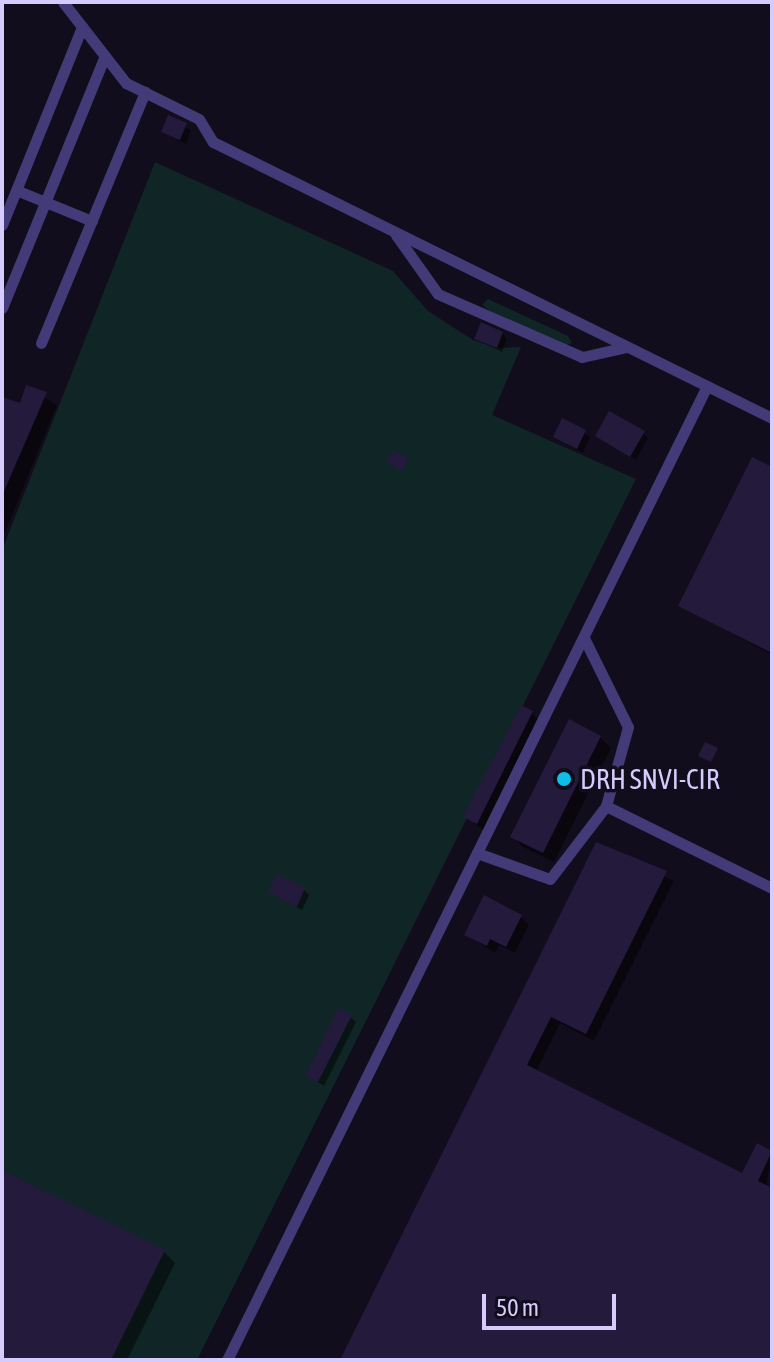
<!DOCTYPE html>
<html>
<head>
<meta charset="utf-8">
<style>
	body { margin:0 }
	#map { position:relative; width:774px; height:1362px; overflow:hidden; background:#110d1c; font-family:"Asap Condensed",sans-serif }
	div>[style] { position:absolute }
	.green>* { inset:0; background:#102526 }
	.shadow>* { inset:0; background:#0007 }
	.building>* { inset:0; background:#241a3c }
	.service>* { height:11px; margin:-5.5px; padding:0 5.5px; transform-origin:5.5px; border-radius:5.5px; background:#423b78 }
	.dots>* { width:22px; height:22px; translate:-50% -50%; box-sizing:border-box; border:4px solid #110d1c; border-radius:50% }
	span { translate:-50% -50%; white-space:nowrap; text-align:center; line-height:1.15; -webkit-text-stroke:7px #110d1c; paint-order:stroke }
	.poi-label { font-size:28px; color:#d5cbfc }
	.left { translate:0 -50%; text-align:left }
	.frame { position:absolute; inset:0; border:4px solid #d5cbfc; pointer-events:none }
	.scale { position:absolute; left:482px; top:1294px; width:134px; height:36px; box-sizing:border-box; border:4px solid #d5cbfc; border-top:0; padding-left:10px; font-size:24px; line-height:28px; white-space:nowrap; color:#d5cbfc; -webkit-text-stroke:6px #110d1c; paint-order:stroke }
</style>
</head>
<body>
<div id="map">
	<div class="green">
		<div style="clip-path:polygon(155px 162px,393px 271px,428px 311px,473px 340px,497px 348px,521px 347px,492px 415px,636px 479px,197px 1360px,2px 1360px,2px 550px)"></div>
		<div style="clip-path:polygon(488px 299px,568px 336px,572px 343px,563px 346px,490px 311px,482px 305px)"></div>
	</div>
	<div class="shadow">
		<div style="clip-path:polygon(169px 118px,191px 130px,186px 144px,164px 132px)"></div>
		<div style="clip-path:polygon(502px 333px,507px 339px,502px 352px,476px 339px)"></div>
		<div style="clip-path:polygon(27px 387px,57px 405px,2px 540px,2px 399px,21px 406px)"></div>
		<div style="clip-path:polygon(563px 421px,590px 437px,583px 453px,555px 437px)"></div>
		<div style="clip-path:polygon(643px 433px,648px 438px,636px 460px,597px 436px)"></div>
		<div style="clip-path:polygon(772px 469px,772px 655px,680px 605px)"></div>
		<div style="clip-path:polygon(532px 713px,540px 721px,485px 831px,466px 817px)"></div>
		<div style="clip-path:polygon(600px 737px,611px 748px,554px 862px,523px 847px,512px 836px)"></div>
		<div style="clip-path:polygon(597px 844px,674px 881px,594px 1041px,560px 1023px,536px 1072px,743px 1176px,758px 1146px,772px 1154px,766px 1187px,772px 1190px,772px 1360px,342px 1360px)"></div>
		<div style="clip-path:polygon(304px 890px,309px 895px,302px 910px,270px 892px)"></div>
		<div style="clip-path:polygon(521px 917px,529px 925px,515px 953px,499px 945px,495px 953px,466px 934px)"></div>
		<div style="clip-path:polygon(350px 1017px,356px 1022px,324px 1086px,307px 1075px)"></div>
		<div style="clip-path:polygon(2px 1172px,164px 1252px,175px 1263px,127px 1360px,2px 1360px)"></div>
	</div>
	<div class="building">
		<div style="clip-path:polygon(168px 115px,187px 123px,180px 140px,161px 132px)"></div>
		<div style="clip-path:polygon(481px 322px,503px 332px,497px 348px,474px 339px)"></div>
		<div style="clip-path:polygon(26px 385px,47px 392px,2px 496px,2px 397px,20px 403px)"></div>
		<div style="clip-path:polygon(609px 411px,645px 431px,630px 457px,595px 436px)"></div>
		<div style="clip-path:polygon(562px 418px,586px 430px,577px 449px,553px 437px)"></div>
		<div style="clip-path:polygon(393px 450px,409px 459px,402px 471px,386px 462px)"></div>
		<div style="clip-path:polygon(752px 457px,772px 467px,772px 653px,678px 606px)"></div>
		<div style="clip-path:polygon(521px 705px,533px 711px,477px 824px,463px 817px)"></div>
		<div style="clip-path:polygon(569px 719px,601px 736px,543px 853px,510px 837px)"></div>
		<div style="clip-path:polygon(705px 742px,718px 748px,711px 762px,698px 756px)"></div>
		<div style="clip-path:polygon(596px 842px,667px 871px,586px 1034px,551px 1017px,527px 1065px,742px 1173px,757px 1143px,772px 1151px,758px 1181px,772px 1188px,772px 1360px,340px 1360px)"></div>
		<div style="clip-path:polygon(277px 874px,305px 888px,297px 907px,268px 892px)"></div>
		<div style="clip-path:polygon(484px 895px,522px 915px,506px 947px,490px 939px,487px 946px,464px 935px)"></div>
		<div style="clip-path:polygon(338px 1008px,352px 1015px,318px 1082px,305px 1076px)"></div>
		<div style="clip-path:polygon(2px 1170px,165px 1250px,111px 1360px,2px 1360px)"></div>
	</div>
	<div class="service">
		<div style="left:63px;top:2px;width:103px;rotate:52.1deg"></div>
		<div style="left:126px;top:83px;width:81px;rotate:26.3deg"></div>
		<div style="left:199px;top:119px;width:27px;rotate:59deg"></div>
		<div style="left:213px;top:142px;width:623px;rotate:26.28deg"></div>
		<div style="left:16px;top:190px;width:82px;rotate:22.2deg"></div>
		<div style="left:2px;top:225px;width:214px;rotate:-68deg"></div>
		<div style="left:396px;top:235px;width:72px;rotate:54.6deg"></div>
		<div style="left:438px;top:294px;width:157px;rotate:23.6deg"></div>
		<div style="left:582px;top:357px;width:45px;rotate:-12.8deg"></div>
		<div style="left:2px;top:308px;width:272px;rotate:-67.8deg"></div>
		<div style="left:41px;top:343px;width:272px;rotate:-67.5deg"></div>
		<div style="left:584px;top:638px;width:99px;rotate:63.7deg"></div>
		<div style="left:628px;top:727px;width:82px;rotate:105.6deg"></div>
		<div style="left:606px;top:806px;width:185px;rotate:26.3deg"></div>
		<div style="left:477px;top:853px;width:77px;rotate:19.6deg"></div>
		<div style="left:550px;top:879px;width:92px;rotate:-52.5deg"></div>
		<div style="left:227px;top:1360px;width:1086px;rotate:-63.77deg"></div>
	</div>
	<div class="dots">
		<div style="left:564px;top:779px;background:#0ebee5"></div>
	</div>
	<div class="poi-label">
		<span class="left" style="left:580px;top:779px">DRH SNVI-CIR</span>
	</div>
	<div class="frame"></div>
	<div class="scale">50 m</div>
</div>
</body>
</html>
